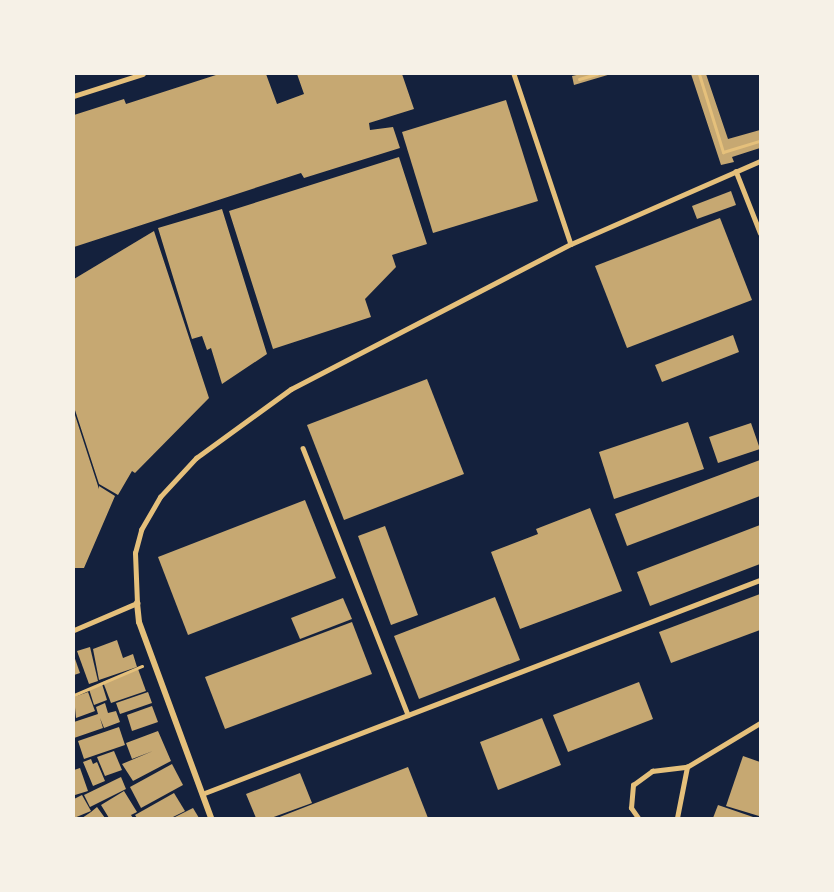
<!DOCTYPE html>
<html>
<head>
<meta charset="utf-8">
<style>
	body { margin:0 }
	#map { position:relative; width:834px; height:892px; overflow:hidden; background:#14213d; font-family:"IBM Plex Sans",sans-serif }
	div>[style] { position:absolute }
	.building>* { inset:0; background:#c6a872 }
	.path>* { height:3px; margin:-1.5px; padding:0 1.5px; transform-origin:1.5px; border-radius:1.5px; background:#e5c07b }
	.service>* { height:4.5px; margin:-2.25px; padding:0 2.25px; transform-origin:2.25px; border-radius:2.25px; background:#e5c07b }
	.minor>* { height:6px; margin:-3px; padding:0 3px; transform-origin:3px; border-radius:3px; background:#e5c07b }
	span { translate:-50% -50%; white-space:nowrap; text-align:center; line-height:1.15; -webkit-text-stroke:4.5px #f6f1e7; paint-order:stroke }
	.frame { position:absolute; inset:0; border:75px solid #f6f1e7; pointer-events:none }
</style>
</head>
<body>
<div id="map">
	<div class="building">
		<div style="clip-path:polygon(219px 74px,266px 74px,277px 104px,304px 94px,297px 74px,402px 74px,414px 109px,369px 123px,370px 130px,393px 127px,400px 148px,304px 178px,301px 173px,74px 247px,74px 115px,124px 99px,126px 104px)"></div>
		<div style="clip-path:polygon(581px 74px,611px 74px,574px 85px,572px 76px)"></div>
		<div style="clip-path:polygon(691px 74px,706px 74px,728px 139px,760px 130px,760px 148px,732px 157px,734px 162px,721px 165px)"></div>
		<div style="clip-path:polygon(506px 100px,538px 201px,433px 233px,402px 132px)"></div>
		<div style="clip-path:polygon(399px 157px,427px 244px,392px 255px,396px 267px,365px 299px,371px 317px,273px 349px,229px 211px)"></div>
		<div style="clip-path:polygon(731px 191px,736px 205px,697px 219px,692px 206px)"></div>
		<div style="clip-path:polygon(222px 209px,267px 354px,222px 384px,211px 348px,207px 350px,202px 336px,192px 339px,158px 228px)"></div>
		<div style="clip-path:polygon(720px 218px,752px 300px,627px 348px,595px 266px)"></div>
		<div style="clip-path:polygon(154px 231px,209px 398px,135px 473px,132px 471px,118px 495px,99px 484px,74px 407px,74px 279px)"></div>
		<div style="clip-path:polygon(733px 335px,739px 352px,662px 382px,655px 365px)"></div>
		<div style="clip-path:polygon(427px 379px,464px 474px,344px 520px,307px 425px)"></div>
		<div style="clip-path:polygon(74px 412px,99px 489px,99px 486px,115px 496px,84px 568px,74px 568px)"></div>
		<div style="clip-path:polygon(688px 422px,704px 469px,614px 499px,599px 452px)"></div>
		<div style="clip-path:polygon(751px 423px,760px 449px,718px 463px,709px 437px)"></div>
		<div style="clip-path:polygon(760px 460px,760px 496px,627px 546px,615px 514px)"></div>
		<div style="clip-path:polygon(305px 500px,336px 578px,188px 635px,158px 557px)"></div>
		<div style="clip-path:polygon(590px 508px,622px 591px,520px 629px,491px 552px,538px 534px,536px 529px)"></div>
		<div style="clip-path:polygon(760px 525px,760px 564px,650px 606px,637px 572px)"></div>
		<div style="clip-path:polygon(385px 526px,418px 615px,391px 625px,358px 536px)"></div>
		<div style="clip-path:polygon(760px 594px,760px 630px,671px 663px,659px 632px)"></div>
		<div style="clip-path:polygon(495px 597px,520px 660px,419px 699px,394px 636px)"></div>
		<div style="clip-path:polygon(343px 598px,352px 619px,300px 639px,291px 618px)"></div>
		<div style="clip-path:polygon(352px 622px,372px 674px,225px 729px,205px 677px)"></div>
		<div style="clip-path:polygon(117px 640px,123px 658px,133px 654px,137px 667px,99px 680px,93px 649px)"></div>
		<div style="clip-path:polygon(90px 647px,98px 681px,89px 684px,77px 651px)"></div>
		<div style="clip-path:polygon(74px 656px,80px 673px,74px 675px)"></div>
		<div style="clip-path:polygon(138px 669px,146px 691px,111px 703px,103px 682px)"></div>
		<div style="clip-path:polygon(639px 682px,653px 719px,568px 752px,553px 715px)"></div>
		<div style="clip-path:polygon(102px 684px,107px 700px,94px 705px,89px 689px)"></div>
		<div style="clip-path:polygon(88px 692px,95px 711px,76px 718px,74px 697px)"></div>
		<div style="clip-path:polygon(148px 692px,152px 703px,120px 714px,116px 703px)"></div>
		<div style="clip-path:polygon(105px 703px,108px 713px,116px 711px,120px 722px,104px 728px,100px 718px,103px 728px,74px 738px,74px 722px,98px 714px,96px 707px)"></div>
		<div style="clip-path:polygon(152px 706px,158px 722px,132px 731px,127px 715px)"></div>
		<div style="clip-path:polygon(542px 718px,561px 765px,498px 790px,480px 742px)"></div>
		<div style="clip-path:polygon(119px 727px,125px 745px,84px 759px,78px 741px)"></div>
		<div style="clip-path:polygon(158px 731px,171px 761px,133px 781px,122px 764px,153px 751px,132px 759px,126px 743px)"></div>
		<div style="clip-path:polygon(114px 751px,122px 770px,105px 776px,97px 757px)"></div>
		<div style="clip-path:polygon(743px 756px,760px 762px,759px 816px,726px 806px)"></div>
		<div style="clip-path:polygon(91px 759px,93px 764px,97px 762px,105px 781px,93px 786px,83px 762px)"></div>
		<div style="clip-path:polygon(172px 764px,183px 785px,141px 808px,130px 787px)"></div>
		<div style="clip-path:polygon(408px 767px,428px 818px,277px 818px)"></div>
		<div style="clip-path:polygon(80px 768px,88px 791px,75px 795px,74px 770px)"></div>
		<div style="clip-path:polygon(300px 773px,312px 803px,271px 818px,256px 818px,246px 794px)"></div>
		<div style="clip-path:polygon(121px 777px,126px 789px,90px 807px,84px 795px)"></div>
		<div style="clip-path:polygon(124px 791px,137px 812px,131px 815px,133px 818px,109px 818px,101px 805px)"></div>
		<div style="clip-path:polygon(174px 793px,185px 811px,171px 818px,137px 818px,135px 815px)"></div>
		<div style="clip-path:polygon(82px 795px,91px 811px,74px 818px,74px 799px)"></div>
		<div style="clip-path:polygon(718px 805px,756px 818px,713px 818px)"></div>
		<div style="clip-path:polygon(97px 807px,105px 818px,82px 818px,91px 812px)"></div>
		<div style="clip-path:polygon(193px 808px,199px 818px,173px 818px)"></div>
	</div>
	<div class="path">
		<div style="left:699px;top:74px;width:82px;rotate:72.9deg"></div>
		<div style="left:723px;top:152px;width:39px;rotate:-17deg"></div>
		<div style="left:579px;top:79px;width:19px;rotate:-16deg"></div>
		<div style="left:74px;top:695px;width:74px;rotate:-23.1deg"></div>
	</div>
	<div class="service">
		<div style="left:514px;top:74px;width:179px;rotate:71.5deg"></div>
		<div style="left:74px;top:96px;width:72px;rotate:-17.7deg"></div>
		<div style="left:736px;top:171px;width:66px;rotate:68.5deg"></div>
		<div style="left:303px;top:448px;width:287px;rotate:68.5deg"></div>
		<div style="left:74px;top:630px;width:69px;rotate:-23.2deg"></div>
		<div style="left:137px;top:603px;width:50px;rotate:-92.3deg"></div>
		<div style="left:135px;top:553px;width:24px;rotate:-75deg"></div>
		<div style="left:141px;top:530px;width:38px;rotate:-60deg"></div>
		<div style="left:160px;top:497px;width:53px;rotate:-47.3deg"></div>
		<div style="left:196px;top:458px;width:117px;rotate:-36deg"></div>
		<div style="left:291px;top:389px;width:315px;rotate:-27.4deg"></div>
		<div style="left:571px;top:244px;width:206px;rotate:-23.7deg"></div>
		<div style="left:202px;top:794px;width:598px;rotate:-20.98deg"></div>
		<div style="left:638px;top:818px;width:12px;rotate:-125deg"></div>
		<div style="left:631px;top:808px;width:23px;rotate:-85deg"></div>
		<div style="left:633px;top:785px;width:24px;rotate:-36deg"></div>
		<div style="left:652px;top:771px;width:35px;rotate:-7deg"></div>
		<div style="left:677px;top:818px;width:52px;rotate:-78.9deg"></div>
		<div style="left:687px;top:767px;width:85px;rotate:-31.1deg"></div>
	</div>
	<div class="minor">
		<div style="left:137px;top:603px;width:19px;rotate:84deg"></div>
		<div style="left:139px;top:622px;width:209px;rotate:69.8deg"></div>
	</div>
	<div class="frame"></div>
</div>
</body>
</html>
